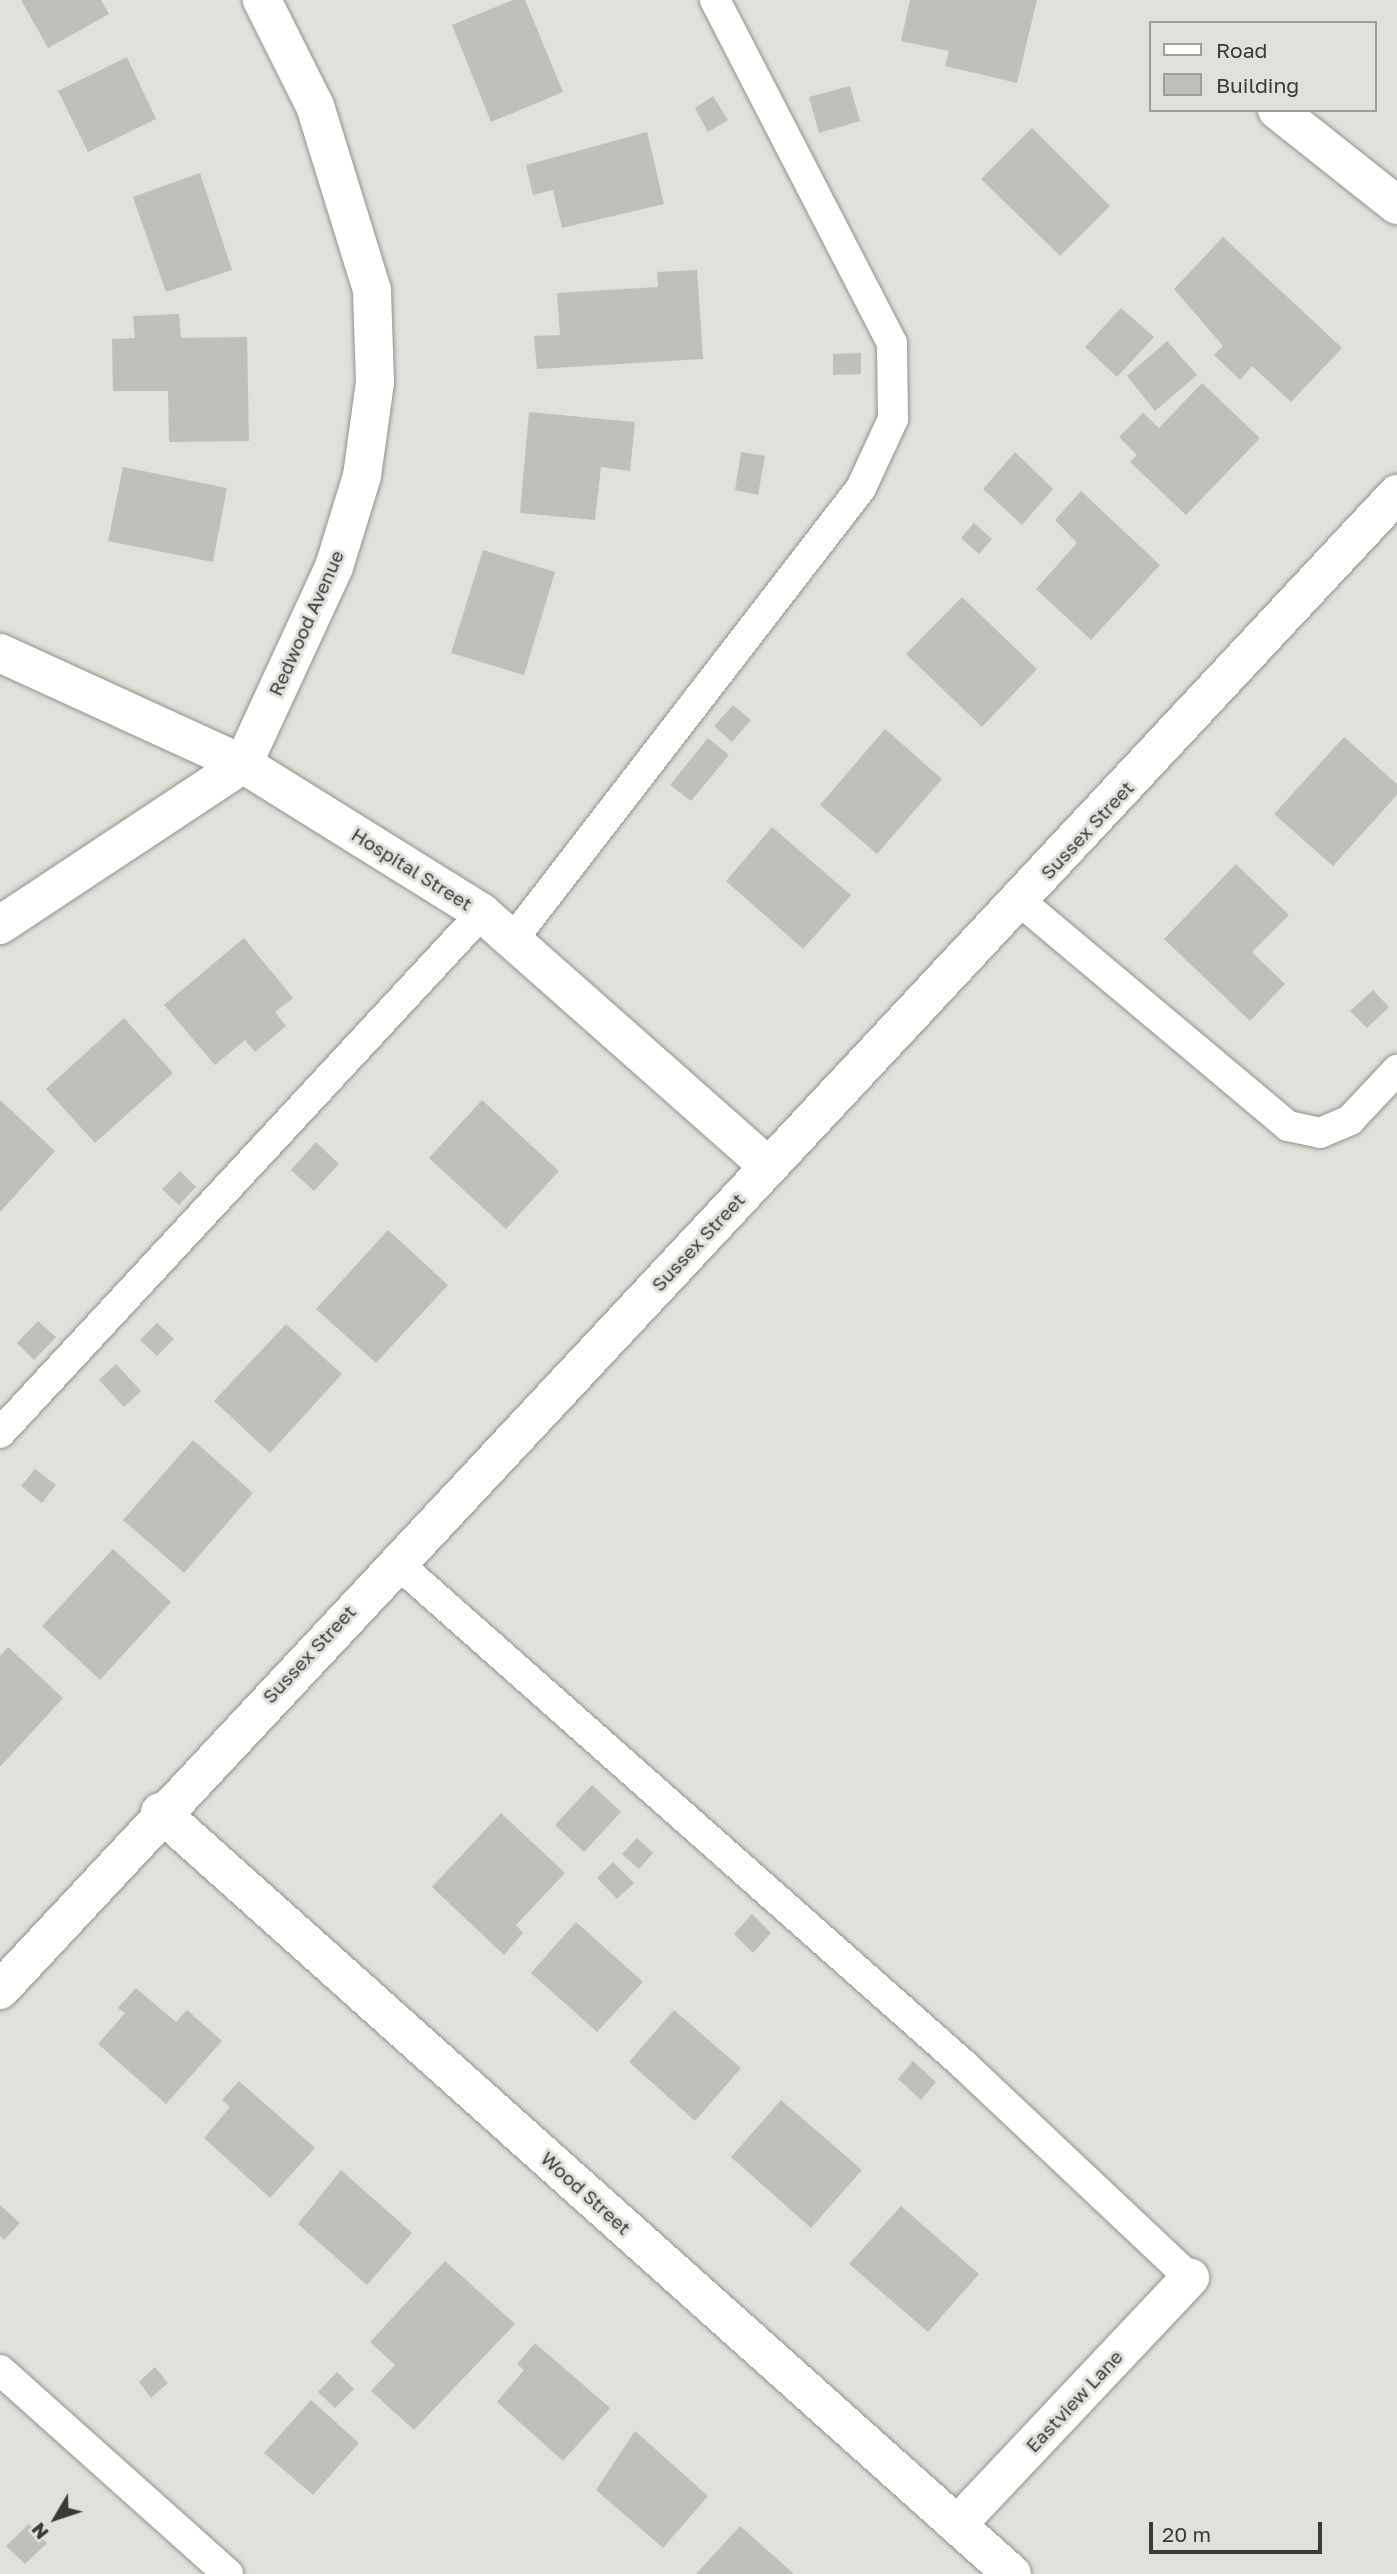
<!DOCTYPE html>
<html>
<head>
<meta charset="utf-8">
<style>
	body { margin:0 }
	#map { position:relative; width:1397px; height:2574px; overflow:hidden; background:#e1e0db; font-family:"Golos Text",sans-serif }
	div>[style] { position:absolute }
	.building>* { inset:0; background:#c1bfba }
	.roads { filter:drop-shadow(0 0 2px #93918c) drop-shadow(0 0 2px #93918c) }
	.lane>* { height:30px; margin:-15px; padding:0 15px; transform-origin:15px; border-radius:15px; background:#fff }
	.street>* { height:38px; margin:-19px; padding:0 19px; transform-origin:19px; border-radius:19px; background:#fff }
	span { translate:-50% -50%; white-space:nowrap; text-align:center; line-height:1.15; -webkit-text-stroke:6px #e1e0db; paint-order:stroke }
	.street-label { font-size:19px; color:#3b3a38 }
	.legend { position:absolute; left:1149px; top:21px; width:228px; height:91px; box-sizing:border-box; background:#e1e0db; border:2px solid #9f9e9a; margin:0; padding:9px 12px; list-style:none; font-size:21px; color:#3b3a38 }
	.legend li { display:flex; align-items:center; gap:14px; height:35px }
	.legend b { width:35px; border:2px solid #9f9e9a }
	.north { position:absolute; left:21px; top:2483px; width:70px; height:70px; -webkit-text-stroke:5px #e1e0db; paint-order:stroke; rotate:231deg; font-size:19px; font-weight:700; line-height:28px; text-align:center; color:#3b3a38 }
	.north::after { content:''; display:block; margin:auto; width:24px; height:32px; background:#3b3a38; clip-path:polygon(50% 0,100% 100%,50% 72%,0 100%) }
	.scale { position:absolute; left:1149px; top:2522px; width:173px; height:32px; box-sizing:border-box; border:4px solid #3b3a38; border-top:0; padding-left:9px; font-size:21px; line-height:24px; white-space:nowrap; color:#3b3a38; -webkit-text-stroke:5px #e1e0db; paint-order:stroke }
</style>
</head>
<body>
<div id="map">
	<div class="building">
		<div style="clip-path:polygon(21px 0,101px 0,109px 14px,48px 48px)"></div>
		<div style="clip-path:polygon(513px 0,525px 0,563px 92px,491px 122px,452px 25px)"></div>
		<div style="clip-path:polygon(910px 0,1037px 0,1017px 83px,945px 66px,949px 51px,901px 41px)"></div>
		<div style="clip-path:polygon(127px 57px,156px 119px,88px 152px,58px 91px)"></div>
		<div style="clip-path:polygon(850px 86px,860px 121px,819px 133px,809px 97px)"></div>
		<div style="clip-path:polygon(713px 96px,728px 120px,708px 132px,695px 108px)"></div>
		<div style="clip-path:polygon(1032px 128px,1110px 206px,1060px 256px,981px 179px)"></div>
		<div style="clip-path:polygon(647px 132px,664px 204px,562px 228px,553px 190px,533px 195px,526px 165px)"></div>
		<div style="clip-path:polygon(200px 173px,232px 270px,166px 292px,133px 197px)"></div>
		<div style="clip-path:polygon(1223px 237px,1342px 348px,1291px 402px,1252px 366px,1240px 380px,1214px 355px,1223px 346px,1174px 289px)"></div>
		<div style="clip-path:polygon(697px 270px,703px 359px,537px 369px,534px 336px,560px 335px,557px 293px,658px 287px,657px 272px)"></div>
		<div style="clip-path:polygon(1121px 308px,1154px 337px,1117px 377px,1085px 347px)"></div>
		<div style="clip-path:polygon(179px 314px,181px 338px,247px 337px,249px 441px,169px 442px,168px 391px,113px 391px,112px 339px,135px 338px,133px 316px)"></div>
		<div style="clip-path:polygon(1167px 341px,1197px 375px,1155px 411px,1127px 376px)"></div>
		<div style="clip-path:polygon(861px 353px,861px 374px,833px 375px,833px 354px)"></div>
		<div style="clip-path:polygon(1202px 383px,1260px 438px,1186px 515px,1130px 462px,1137px 455px,1119px 437px,1143px 413px,1159px 428px)"></div>
		<div style="clip-path:polygon(529px 412px,635px 422px,630px 471px,601px 467px,595px 520px,520px 513px)"></div>
		<div style="clip-path:polygon(741px 452px,765px 456px,758px 495px,735px 490px)"></div>
		<div style="clip-path:polygon(1015px 452px,1053px 489px,1022px 525px,983px 489px)"></div>
		<div style="clip-path:polygon(123px 467px,227px 488px,213px 562px,108px 541px)"></div>
		<div style="clip-path:polygon(1081px 491px,1160px 565px,1091px 640px,1036px 589px,1077px 543px,1055px 520px)"></div>
		<div style="clip-path:polygon(974px 523px,992px 539px,979px 554px,961px 538px)"></div>
		<div style="clip-path:polygon(483px 550px,555px 572px,524px 675px,451px 653px)"></div>
		<div style="clip-path:polygon(962px 597px,1037px 669px,982px 727px,906px 654px)"></div>
		<div style="clip-path:polygon(733px 705px,751px 720px,732px 742px,714px 726px)"></div>
		<div style="clip-path:polygon(885px 729px,942px 779px,877px 854px,820px 805px)"></div>
		<div style="clip-path:polygon(1344px 737px,1397px 784px,1397px 795px,1333px 866px,1274px 814px)"></div>
		<div style="clip-path:polygon(708px 738px,729px 755px,691px 801px,670px 785px)"></div>
		<div style="clip-path:polygon(772px 827px,851px 895px,803px 949px,726px 881px)"></div>
		<div style="clip-path:polygon(1236px 864px,1289px 915px,1252px 952px,1285px 984px,1250px 1021px,1164px 939px)"></div>
		<div style="clip-path:polygon(244px 938px,293px 998px,275px 1012px,286px 1026px,255px 1052px,245px 1040px,215px 1065px,164px 1005px)"></div>
		<div style="clip-path:polygon(1373px 990px,1389px 1007px,1367px 1028px,1350px 1011px)"></div>
		<div style="clip-path:polygon(124px 1018px,173px 1073px,95px 1143px,46px 1089px)"></div>
		<div style="clip-path:polygon(0 1100px,55px 1151px,0 1212px)"></div>
		<div style="clip-path:polygon(482px 1100px,559px 1171px,506px 1229px,429px 1158px)"></div>
		<div style="clip-path:polygon(316px 1142px,339px 1164px,314px 1191px,291px 1170px)"></div>
		<div style="clip-path:polygon(180px 1171px,196px 1187px,179px 1205px,162px 1189px)"></div>
		<div style="clip-path:polygon(388px 1230px,448px 1285px,376px 1363px,316px 1309px)"></div>
		<div style="clip-path:polygon(38px 1321px,56px 1337px,34px 1360px,17px 1343px)"></div>
		<div style="clip-path:polygon(157px 1323px,174px 1339px,157px 1356px,140px 1340px)"></div>
		<div style="clip-path:polygon(286px 1324px,342px 1374px,270px 1453px,214px 1401px)"></div>
		<div style="clip-path:polygon(116px 1364px,141px 1391px,124px 1407px,99px 1380px)"></div>
		<div style="clip-path:polygon(193px 1440px,253px 1493px,184px 1573px,123px 1520px)"></div>
		<div style="clip-path:polygon(35px 1469px,56px 1485px,42px 1503px,21px 1486px)"></div>
		<div style="clip-path:polygon(113px 1549px,171px 1602px,100px 1680px,42px 1626px)"></div>
		<div style="clip-path:polygon(8px 1647px,63px 1698px,0 1767px,0 1656px)"></div>
		<div style="clip-path:polygon(592px 1785px,621px 1812px,584px 1852px,555px 1825px)"></div>
		<div style="clip-path:polygon(501px 1813px,565px 1873px,516px 1925px,523px 1933px,504px 1955px,432px 1887px)"></div>
		<div style="clip-path:polygon(637px 1838px,653px 1853px,639px 1869px,622px 1854px)"></div>
		<div style="clip-path:polygon(613px 1862px,634px 1883px,617px 1899px,597px 1878px)"></div>
		<div style="clip-path:polygon(752px 1914px,771px 1933px,753px 1953px,734px 1934px)"></div>
		<div style="clip-path:polygon(576px 1922px,643px 1982px,597px 2032px,531px 1973px)"></div>
		<div style="clip-path:polygon(136px 1988px,176px 2022px,187px 2010px,222px 2041px,166px 2104px,98px 2044px,125px 2013px,118px 2008px)"></div>
		<div style="clip-path:polygon(674px 2010px,741px 2068px,695px 2121px,629px 2062px)"></div>
		<div style="clip-path:polygon(913px 2061px,936px 2082px,921px 2100px,898px 2079px)"></div>
		<div style="clip-path:polygon(239px 2081px,315px 2148px,270px 2198px,204px 2138px,230px 2107px,222px 2100px)"></div>
		<div style="clip-path:polygon(781px 2100px,862px 2170px,811px 2228px,731px 2157px)"></div>
		<div style="clip-path:polygon(341px 2170px,412px 2233px,367px 2285px,298px 2224px)"></div>
		<div style="clip-path:polygon(0 2205px,20px 2223px,4px 2240px,0 2236px)"></div>
		<div style="clip-path:polygon(901px 2206px,979px 2274px,928px 2332px,849px 2264px)"></div>
		<div style="clip-path:polygon(445px 2261px,515px 2324px,414px 2430px,371px 2391px,395px 2365px,370px 2342px)"></div>
		<div style="clip-path:polygon(535px 2343px,610px 2408px,563px 2461px,497px 2402px,524px 2370px,517px 2364px)"></div>
		<div style="clip-path:polygon(155px 2367px,168px 2383px,151px 2398px,139px 2382px)"></div>
		<div style="clip-path:polygon(337px 2372px,354px 2389px,335px 2408px,318px 2392px)"></div>
		<div style="clip-path:polygon(311px 2400px,359px 2443px,313px 2495px,264px 2453px)"></div>
		<div style="clip-path:polygon(635px 2431px,708px 2496px,663px 2548px,596px 2490px)"></div>
		<div style="clip-path:polygon(29px 2524px,47px 2543px,25px 2564px,6px 2546px)"></div>
		<div style="clip-path:polygon(740px 2526px,794px 2574px,696px 2574px)"></div>
	</div>
	<div class="roads">
		<div class="lane">
			<div style="left:1021px;top:902px;width:349px;rotate:40deg"></div>
			<div style="left:1288px;top:1126px;width:33px;rotate:12deg"></div>
			<div style="left:1320px;top:1133px;width:33px;rotate:-23deg"></div>
			<div style="left:1350px;top:1120px;width:69px;rotate:-46.8deg"></div>
			<div style="left:514px;top:938px;width:568px;rotate:-52.36deg"></div>
			<div style="left:861px;top:488px;width:76px;rotate:-65.1deg"></div>
			<div style="left:893px;top:419px;width:76px;rotate:-90.8deg"></div>
			<div style="left:892px;top:343px;width:386px;rotate:-117.3deg"></div>
			<div style="left:0;top:1433px;width:709px;rotate:-47.17deg"></div>
			<div style="left:396px;top:1562px;width:757px;rotate:41.52deg"></div>
			<div style="left:963px;top:2064px;width:312px;rotate:43.3deg"></div>
			<div style="left:0;top:2370px;width:306px;rotate:41.8deg"></div>
		</div>
		<div class="street">
			<div style="left:1277px;top:110px;width:153px;rotate:38.4deg"></div>
			<div style="left:0;top:653px;width:267px;rotate:24.6deg"></div>
			<div style="left:243px;top:764px;width:282px;rotate:31.9deg"></div>
			<div style="left:482px;top:913px;width:383px;rotate:41.5deg"></div>
			<div style="left:0;top:925px;width:291px;rotate:-33.5deg"></div>
			<div style="left:243px;top:764px;width:217px;rotate:-65.2deg"></div>
			<div style="left:334px;top:567px;width:95px;rotate:-72.9deg"></div>
			<div style="left:362px;top:476px;width:95px;rotate:-82.1deg"></div>
			<div style="left:375px;top:382px;width:92px;rotate:-91.9deg"></div>
			<div style="left:372px;top:290px;width:193px;rotate:-107.2deg"></div>
			<div style="left:315px;top:106px;width:119px;rotate:-116.6deg"></div>
			<div style="left:160px;top:1812px;width:1143px;rotate:41.81deg"></div>
			<div style="left:0;top:1990px;width:2047px;rotate:-46.96deg"></div>
			<div style="left:957px;top:2525px;width:340px;rotate:-46.7deg"></div>
		</div>
	</div>
	<div class="street-label">
		<span style="left:306px;top:623px;rotate:-66deg">Redwood Avenue</span>
		<span style="left:1087px;top:830px;rotate:-47deg">Sussex Street</span>
		<span style="left:412px;top:869px;rotate:32deg">Hospital Street</span>
		<span style="left:698px;top:1242px;rotate:-47deg">Sussex Street</span>
		<span style="left:309px;top:1654px;rotate:-47deg">Sussex Street</span>
		<span style="left:586px;top:2193px;rotate:42deg">Wood Street</span>
		<span style="left:1074px;top:2401px;rotate:-47deg">Eastview Lane</span>
	</div>
	<ul class="legend">
	<li><b style="height:9px;background:#fff"></b>Road</li>
	<li><b style="height:19px;background:#c1bfba"></b>Building</li>
	</ul>
	<div class="north">N</div>
	<div class="scale">20 m</div>
</div>
</body>
</html>
